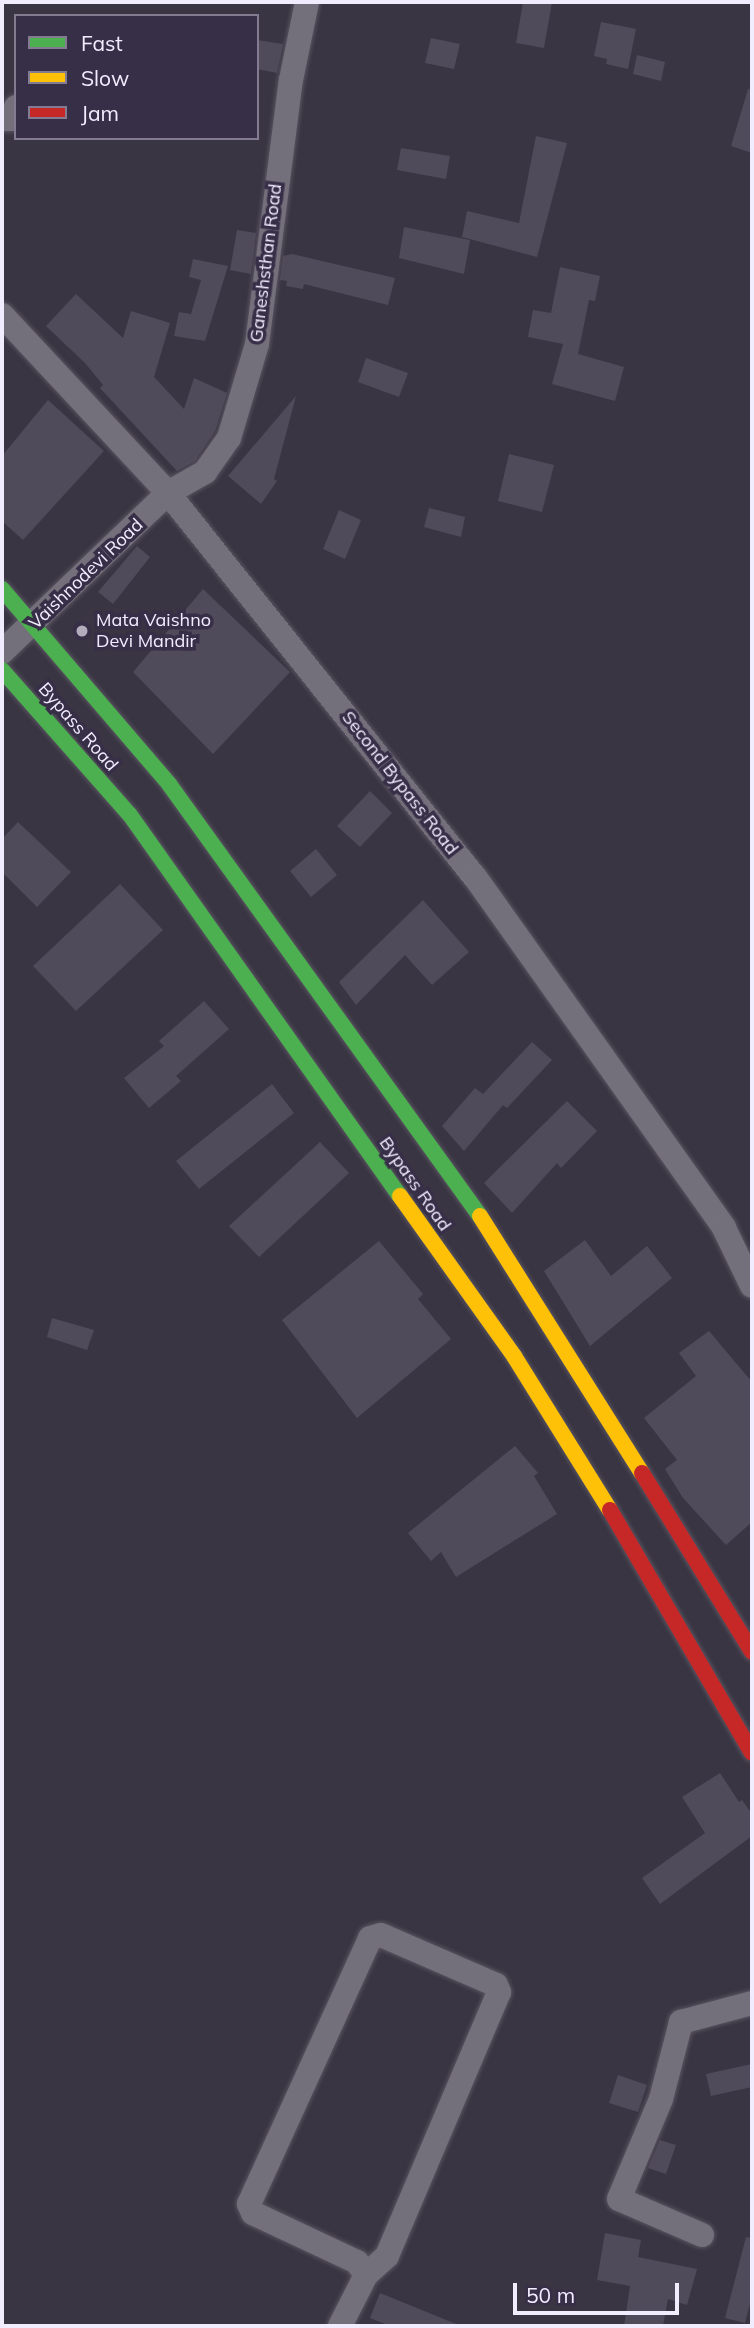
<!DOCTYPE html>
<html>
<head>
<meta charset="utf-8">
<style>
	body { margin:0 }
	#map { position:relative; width:754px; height:2328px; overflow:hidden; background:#393542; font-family:Mulish,sans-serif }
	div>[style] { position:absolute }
	.building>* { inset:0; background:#504b5a }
	.roads { filter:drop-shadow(0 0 2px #585360) drop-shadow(0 0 2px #585360) }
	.street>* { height:24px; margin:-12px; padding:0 12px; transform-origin:12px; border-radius:12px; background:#74707b }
	.fast>* { height:16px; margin:-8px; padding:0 8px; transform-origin:8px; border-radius:8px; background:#4caf50 }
	.slow>* { height:16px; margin:-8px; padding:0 8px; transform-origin:8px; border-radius:8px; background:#ffc107 }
	.jam>* { height:16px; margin:-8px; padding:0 8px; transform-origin:8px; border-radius:8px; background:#c62828 }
	.dots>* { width:19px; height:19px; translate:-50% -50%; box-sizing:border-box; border:4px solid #372f48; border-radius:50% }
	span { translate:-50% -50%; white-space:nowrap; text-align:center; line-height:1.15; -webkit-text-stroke:7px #372f48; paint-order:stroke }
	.street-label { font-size:18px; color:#f2edfe }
	.poi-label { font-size:18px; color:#f2edfe }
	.left { translate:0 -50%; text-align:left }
	.frame { position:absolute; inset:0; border:4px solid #f2edfe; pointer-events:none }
	.legend { position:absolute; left:14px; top:14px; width:245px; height:126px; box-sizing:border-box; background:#372f48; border:2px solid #827b91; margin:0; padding:9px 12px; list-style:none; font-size:21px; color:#f2edfe }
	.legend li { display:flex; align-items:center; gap:14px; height:35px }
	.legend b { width:35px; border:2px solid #827b91 }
	.scale { position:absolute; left:513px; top:2283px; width:166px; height:32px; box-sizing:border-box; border:4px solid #f2edfe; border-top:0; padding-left:9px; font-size:21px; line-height:24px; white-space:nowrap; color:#f2edfe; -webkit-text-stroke:5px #372f48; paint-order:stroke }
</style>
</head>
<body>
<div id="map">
	<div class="building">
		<div style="clip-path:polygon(523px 2px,552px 2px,544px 48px,516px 43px)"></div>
		<div style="clip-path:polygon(601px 22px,636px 29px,628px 69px,606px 64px,607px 59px,594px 56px)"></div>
		<div style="clip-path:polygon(431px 38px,460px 44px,454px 69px,425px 63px)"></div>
		<div style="clip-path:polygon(257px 40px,283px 44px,277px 73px,257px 69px)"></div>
		<div style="clip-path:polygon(637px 55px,665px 62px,661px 81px,633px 74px)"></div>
		<div style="clip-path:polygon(748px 89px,752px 90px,752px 153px,731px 146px)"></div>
		<div style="clip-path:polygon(536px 136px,567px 143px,537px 257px,462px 237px,467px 211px,519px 223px)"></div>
		<div style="clip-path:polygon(401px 148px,450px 156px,446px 179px,397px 170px)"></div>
		<div style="clip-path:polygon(404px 227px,470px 240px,464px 274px,399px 258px)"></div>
		<div style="clip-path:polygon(237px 230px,256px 233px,251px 274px,230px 270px)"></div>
		<div style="clip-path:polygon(292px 254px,395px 278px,388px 305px,304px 284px,303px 289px,286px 286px,287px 281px,280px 280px,283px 256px)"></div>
		<div style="clip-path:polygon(193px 259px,228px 266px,205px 341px,174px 336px,179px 312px,191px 314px,201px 280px,189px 277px)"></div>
		<div style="clip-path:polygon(560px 267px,600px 276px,595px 301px,589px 300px,578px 354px,624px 367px,615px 401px,552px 384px,563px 344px,528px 337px,533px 310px,551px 313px)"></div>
		<div style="clip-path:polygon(76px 294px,123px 338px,131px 311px,170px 323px,154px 377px,184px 409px,194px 378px,227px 393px,215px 431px,195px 461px,177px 471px,100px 388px,103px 385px,85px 363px,46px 326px)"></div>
		<div style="clip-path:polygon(366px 358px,408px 373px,399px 397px,358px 382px)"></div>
		<div style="clip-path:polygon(296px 396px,274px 479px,277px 481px,261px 504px,228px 476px)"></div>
		<div style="clip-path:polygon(48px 400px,104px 451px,23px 540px,2px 521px,2px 456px)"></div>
		<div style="clip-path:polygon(509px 454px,554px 465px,542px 512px,498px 501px)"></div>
		<div style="clip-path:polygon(429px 508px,465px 517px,461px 537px,424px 527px)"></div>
		<div style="clip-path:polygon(339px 510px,361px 520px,345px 559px,323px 549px)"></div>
		<div style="clip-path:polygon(137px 546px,150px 557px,113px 604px,98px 592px)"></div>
		<div style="clip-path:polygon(203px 589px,290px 672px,213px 754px,133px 672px)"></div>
		<div style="clip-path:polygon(370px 791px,392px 813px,360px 847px,337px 826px)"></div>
		<div style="clip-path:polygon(18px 822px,71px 872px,37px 907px,2px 872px,2px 839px)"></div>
		<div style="clip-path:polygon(316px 849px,337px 875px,311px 897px,290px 871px)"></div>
		<div style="clip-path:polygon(120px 884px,163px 930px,76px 1011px,33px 966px)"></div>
		<div style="clip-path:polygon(423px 900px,469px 952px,432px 985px,405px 955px,356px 1005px,339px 982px)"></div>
		<div style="clip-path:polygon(204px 1001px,229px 1029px,176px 1076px,181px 1081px,149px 1108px,124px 1078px,164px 1046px,159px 1041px)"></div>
		<div style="clip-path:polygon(532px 1042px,552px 1060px,507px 1108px,503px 1105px,464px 1151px,442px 1126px,475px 1088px,483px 1094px)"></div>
		<div style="clip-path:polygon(272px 1084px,294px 1113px,199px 1189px,176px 1161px)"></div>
		<div style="clip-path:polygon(567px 1101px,597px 1131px,561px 1168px,557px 1163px,512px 1213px,484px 1183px)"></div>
		<div style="clip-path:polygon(320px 1142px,349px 1173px,259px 1257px,229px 1226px)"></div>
		<div style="clip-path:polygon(585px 1240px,611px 1276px,647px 1246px,672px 1278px,590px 1346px,544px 1271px)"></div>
		<div style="clip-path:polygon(379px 1241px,423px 1294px,418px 1299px,451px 1339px,357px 1418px,282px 1320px)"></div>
		<div style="clip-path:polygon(52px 1318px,94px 1330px,87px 1350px,47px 1337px)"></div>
		<div style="clip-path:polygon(709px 1331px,752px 1382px,752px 1522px,726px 1545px,683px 1498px,665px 1469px,677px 1460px,644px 1418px,696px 1376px,679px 1353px)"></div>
		<div style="clip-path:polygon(515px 1446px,538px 1473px,534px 1476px,557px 1514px,456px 1577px,441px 1552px,431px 1561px,408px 1533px)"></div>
		<div style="clip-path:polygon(720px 1773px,739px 1802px,742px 1800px,752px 1814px,752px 1836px,660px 1904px,642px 1878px,705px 1833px,682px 1797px)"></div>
		<div style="clip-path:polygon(752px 2064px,752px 2087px,711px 2096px,706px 2074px)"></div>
		<div style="clip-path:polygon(618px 2075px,647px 2085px,638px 2112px,609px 2103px)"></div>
		<div style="clip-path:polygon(660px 2140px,676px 2145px,666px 2174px,648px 2168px)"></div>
		<div style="clip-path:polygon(605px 2233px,641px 2240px,638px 2257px,697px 2269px,687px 2305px,668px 2299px,663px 2326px,624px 2326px,630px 2286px,597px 2280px)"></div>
		<div style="clip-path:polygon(746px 2237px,752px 2238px,752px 2296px,745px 2323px,725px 2318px)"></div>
		<div style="clip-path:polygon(380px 2293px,461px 2326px,390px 2326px,370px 2318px)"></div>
	</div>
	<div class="roads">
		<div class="street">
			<div style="left:2px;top:119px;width:9px"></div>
			<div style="left:11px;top:119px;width:13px;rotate:-67deg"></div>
			<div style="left:2px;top:315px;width:243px;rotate:47deg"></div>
			<div style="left:168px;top:493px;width:492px;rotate:51.4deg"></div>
			<div style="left:475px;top:877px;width:430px;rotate:54.6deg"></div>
			<div style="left:724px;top:1228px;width:64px;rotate:64.2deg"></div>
			<div style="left:2px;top:652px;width:230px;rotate:-43.8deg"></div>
			<div style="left:168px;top:493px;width:43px;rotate:-29.6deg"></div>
			<div style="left:205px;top:472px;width:42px;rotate:-54.8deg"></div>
			<div style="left:229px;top:438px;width:98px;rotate:-73.4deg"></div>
			<div style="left:257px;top:344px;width:266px;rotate:-82.7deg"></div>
			<div style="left:291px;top:80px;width:80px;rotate:-78.4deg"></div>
			<div style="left:702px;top:2235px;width:90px;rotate:-156.6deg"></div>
			<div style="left:619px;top:2199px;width:108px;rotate:-67.2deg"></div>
			<div style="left:661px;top:2099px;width:80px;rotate:-75.4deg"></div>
			<div style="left:681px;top:2022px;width:73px;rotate:-15deg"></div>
			<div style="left:340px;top:2326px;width:57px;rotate:-63deg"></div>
			<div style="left:366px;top:2275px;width:16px;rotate:-125deg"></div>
			<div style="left:357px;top:2262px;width:115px;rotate:-154.8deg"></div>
			<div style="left:253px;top:2213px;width:10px;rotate:-114deg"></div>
			<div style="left:249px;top:2204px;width:292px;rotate:-65.5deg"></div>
			<div style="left:370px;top:1938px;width:11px;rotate:-15deg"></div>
			<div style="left:381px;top:1935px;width:125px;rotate:23.5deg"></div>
			<div style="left:496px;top:1985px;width:8px;rotate:67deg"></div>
			<div style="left:499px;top:1992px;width:287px;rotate:113deg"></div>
			<div style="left:387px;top:2256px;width:28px;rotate:138deg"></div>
		</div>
		<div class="fast">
			<div style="left:2px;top:589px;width:257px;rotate:49.4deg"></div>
			<div style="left:169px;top:784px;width:532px;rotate:54.25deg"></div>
			<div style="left:2px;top:670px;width:193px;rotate:48.6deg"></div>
			<div style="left:130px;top:815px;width:467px;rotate:54.7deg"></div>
		</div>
		<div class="slow">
			<div style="left:400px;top:1196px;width:196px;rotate:54.5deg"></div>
			<div style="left:514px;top:1356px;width:181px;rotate:58.1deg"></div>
			<div style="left:480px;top:1216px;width:304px;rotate:57.8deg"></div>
		</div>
		<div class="jam">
			<div style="left:642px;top:1473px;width:210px;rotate:58.4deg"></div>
			<div style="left:610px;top:1510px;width:281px;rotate:59.7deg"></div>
		</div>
	</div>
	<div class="dots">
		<div style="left:82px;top:631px;background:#b1adbc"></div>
	</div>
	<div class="street-label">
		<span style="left:266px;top:263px;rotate:-83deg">Ganeshsthan Road</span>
		<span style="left:86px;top:574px;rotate:-44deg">Vaishnodevi Road</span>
		<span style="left:78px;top:727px;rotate:49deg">Bypass Road</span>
		<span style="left:400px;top:783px;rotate:52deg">Second Bypass Road</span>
		<span style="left:415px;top:1184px;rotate:55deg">Bypass Road</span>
	</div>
	<div class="poi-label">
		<span class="left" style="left:96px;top:631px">Mata Vaishno<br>Devi Mandir</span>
	</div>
	<div class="frame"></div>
	<ul class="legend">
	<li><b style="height:9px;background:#4caf50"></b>Fast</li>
	<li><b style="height:9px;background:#ffc107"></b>Slow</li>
	<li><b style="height:9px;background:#c62828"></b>Jam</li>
	</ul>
	<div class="scale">50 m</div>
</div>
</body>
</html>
